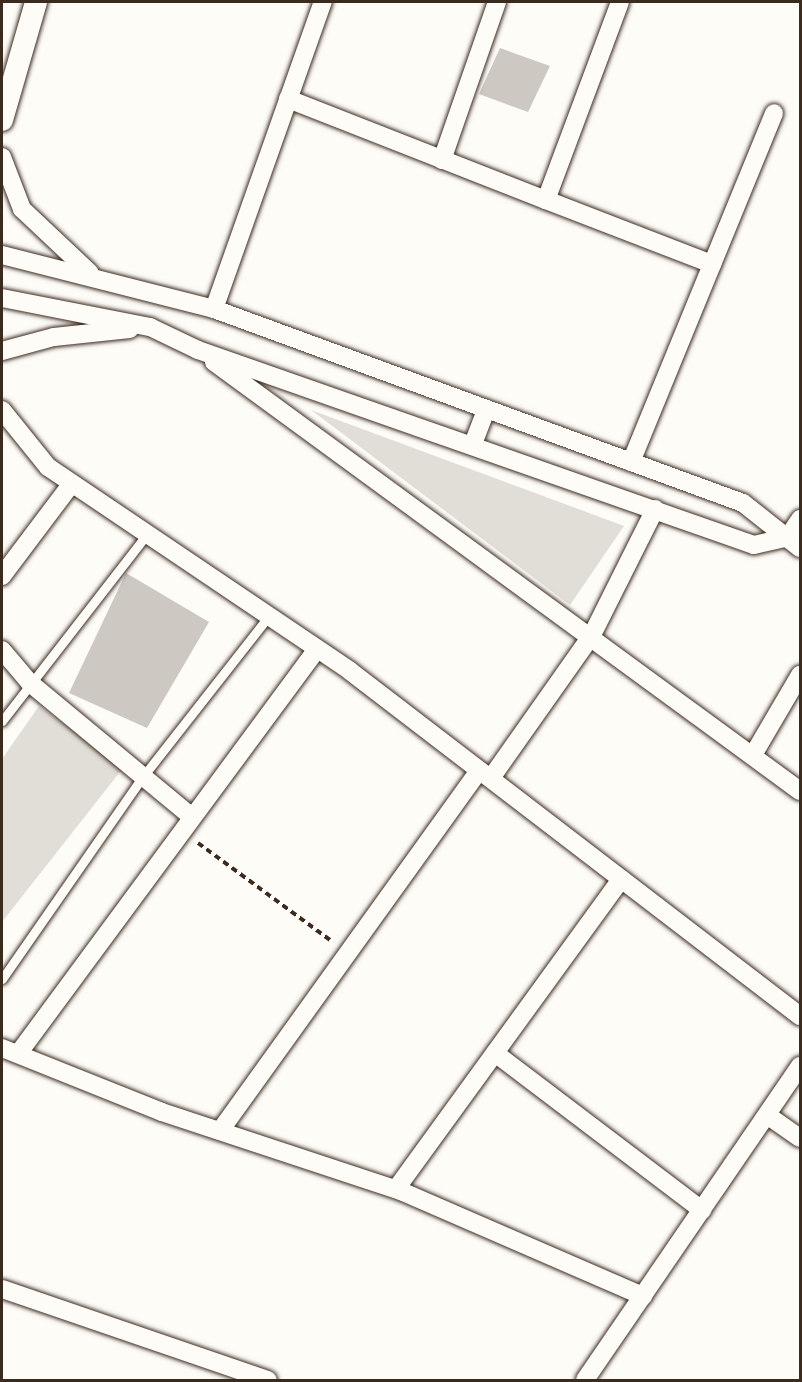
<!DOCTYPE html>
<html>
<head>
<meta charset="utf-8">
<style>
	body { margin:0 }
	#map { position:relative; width:802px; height:1382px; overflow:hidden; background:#fdfcf7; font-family:Mynerve,sans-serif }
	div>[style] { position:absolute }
	.green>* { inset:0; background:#e1ded7 }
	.building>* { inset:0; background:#cdc8c2 }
	.path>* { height:4px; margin-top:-2px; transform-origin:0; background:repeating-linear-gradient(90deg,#3b2a1e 0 6px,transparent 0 10.5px) }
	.roads { filter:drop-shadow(0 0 2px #3b2a1e) drop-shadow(0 0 2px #3b2a1e) }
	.service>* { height:9px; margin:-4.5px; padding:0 4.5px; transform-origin:4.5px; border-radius:4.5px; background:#fdfcf7 }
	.minor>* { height:18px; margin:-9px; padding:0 9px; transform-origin:9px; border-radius:9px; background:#fdfcf7 }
	.tertiary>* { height:22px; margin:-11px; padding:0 11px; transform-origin:11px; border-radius:11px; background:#fdfcf7 }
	span { translate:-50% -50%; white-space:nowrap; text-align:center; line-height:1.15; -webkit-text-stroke:6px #fdfcf7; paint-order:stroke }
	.frame { position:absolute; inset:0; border:3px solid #3b2a1e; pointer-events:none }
</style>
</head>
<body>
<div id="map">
	<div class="green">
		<div style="clip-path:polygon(311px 410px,624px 526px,570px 605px)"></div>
		<div style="clip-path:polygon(39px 706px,123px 768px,2px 922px,2px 759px)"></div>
	</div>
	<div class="building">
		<div style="clip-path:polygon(500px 48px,550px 66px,528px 112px,479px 94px)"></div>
		<div style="clip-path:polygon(126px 573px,209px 622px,147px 728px,69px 693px)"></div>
	</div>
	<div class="path">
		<div style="left:198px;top:843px;width:167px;rotate:36.3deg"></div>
	</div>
	<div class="roads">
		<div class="service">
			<div style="left:2px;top:721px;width:237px;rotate:-52.2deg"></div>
			<div style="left:2px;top:979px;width:244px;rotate:-55.2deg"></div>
			<div style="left:141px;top:779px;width:207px;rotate:-51.9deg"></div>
		</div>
		<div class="minor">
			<div style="left:288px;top:99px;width:277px;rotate:21.4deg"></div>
			<div style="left:546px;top:200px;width:211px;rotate:-69.5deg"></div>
			<div style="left:2px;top:157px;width:56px;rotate:69deg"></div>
			<div style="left:22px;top:209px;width:93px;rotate:43.3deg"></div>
			<div style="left:442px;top:160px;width:167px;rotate:-70.8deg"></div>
			<div style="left:546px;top:200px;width:178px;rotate:21.1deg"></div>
			<div style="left:2px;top:255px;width:219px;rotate:14.3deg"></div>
			<div style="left:214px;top:309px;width:563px;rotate:20.14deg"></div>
			<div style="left:743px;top:503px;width:73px;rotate:38.3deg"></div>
			<div style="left:2px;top:298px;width:151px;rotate:11.1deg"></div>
			<div style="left:150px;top:327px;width:53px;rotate:25.6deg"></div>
			<div style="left:198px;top:350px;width:589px;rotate:19.33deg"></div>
			<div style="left:754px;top:545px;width:35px;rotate:-13deg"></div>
			<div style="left:788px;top:537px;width:22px;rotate:-56deg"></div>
			<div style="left:214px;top:309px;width:326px;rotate:-70.5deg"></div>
			<div style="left:2px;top:351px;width:54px;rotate:-15.1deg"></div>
			<div style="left:54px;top:337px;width:76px;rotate:-6deg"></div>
			<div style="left:214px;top:362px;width:726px;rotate:36.21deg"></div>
			<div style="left:2px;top:410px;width:73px;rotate:51.1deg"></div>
			<div style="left:48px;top:467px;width:364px;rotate:34deg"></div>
			<div style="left:350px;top:671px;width:567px;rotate:37.48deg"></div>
			<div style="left:473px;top:444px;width:36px;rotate:-69deg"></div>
			<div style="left:631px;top:462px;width:377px;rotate:-67.7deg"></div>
			<div style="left:2px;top:576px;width:116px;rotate:-53deg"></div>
			<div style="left:2px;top:650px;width:43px;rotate:49.7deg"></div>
			<div style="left:30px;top:683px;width:210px;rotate:39.6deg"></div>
			<div style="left:753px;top:755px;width:93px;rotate:-59.6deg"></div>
			<div style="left:491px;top:778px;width:175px;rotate:-54.8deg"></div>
			<div style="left:592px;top:635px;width:141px;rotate:-63.4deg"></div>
			<div style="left:2px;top:1048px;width:172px;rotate:21.8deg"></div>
			<div style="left:162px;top:1112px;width:252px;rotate:18.3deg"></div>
			<div style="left:401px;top:1191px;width:264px;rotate:23.5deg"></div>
			<div style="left:495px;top:1053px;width:260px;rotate:37.2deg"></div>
			<div style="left:18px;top:1054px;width:503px;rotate:-53.56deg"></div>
			<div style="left:767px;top:1115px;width:40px;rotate:34.9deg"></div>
			<div style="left:220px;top:1131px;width:444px;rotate:-54.3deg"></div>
			<div style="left:396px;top:1189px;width:383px;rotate:-54deg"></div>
			<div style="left:2px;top:1289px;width:281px;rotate:18.9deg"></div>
			<div style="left:585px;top:1380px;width:381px;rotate:-55.6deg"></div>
		</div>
		<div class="tertiary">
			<div style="left:2px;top:120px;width:123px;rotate:-73.9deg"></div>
		</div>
	</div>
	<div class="frame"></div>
</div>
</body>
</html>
